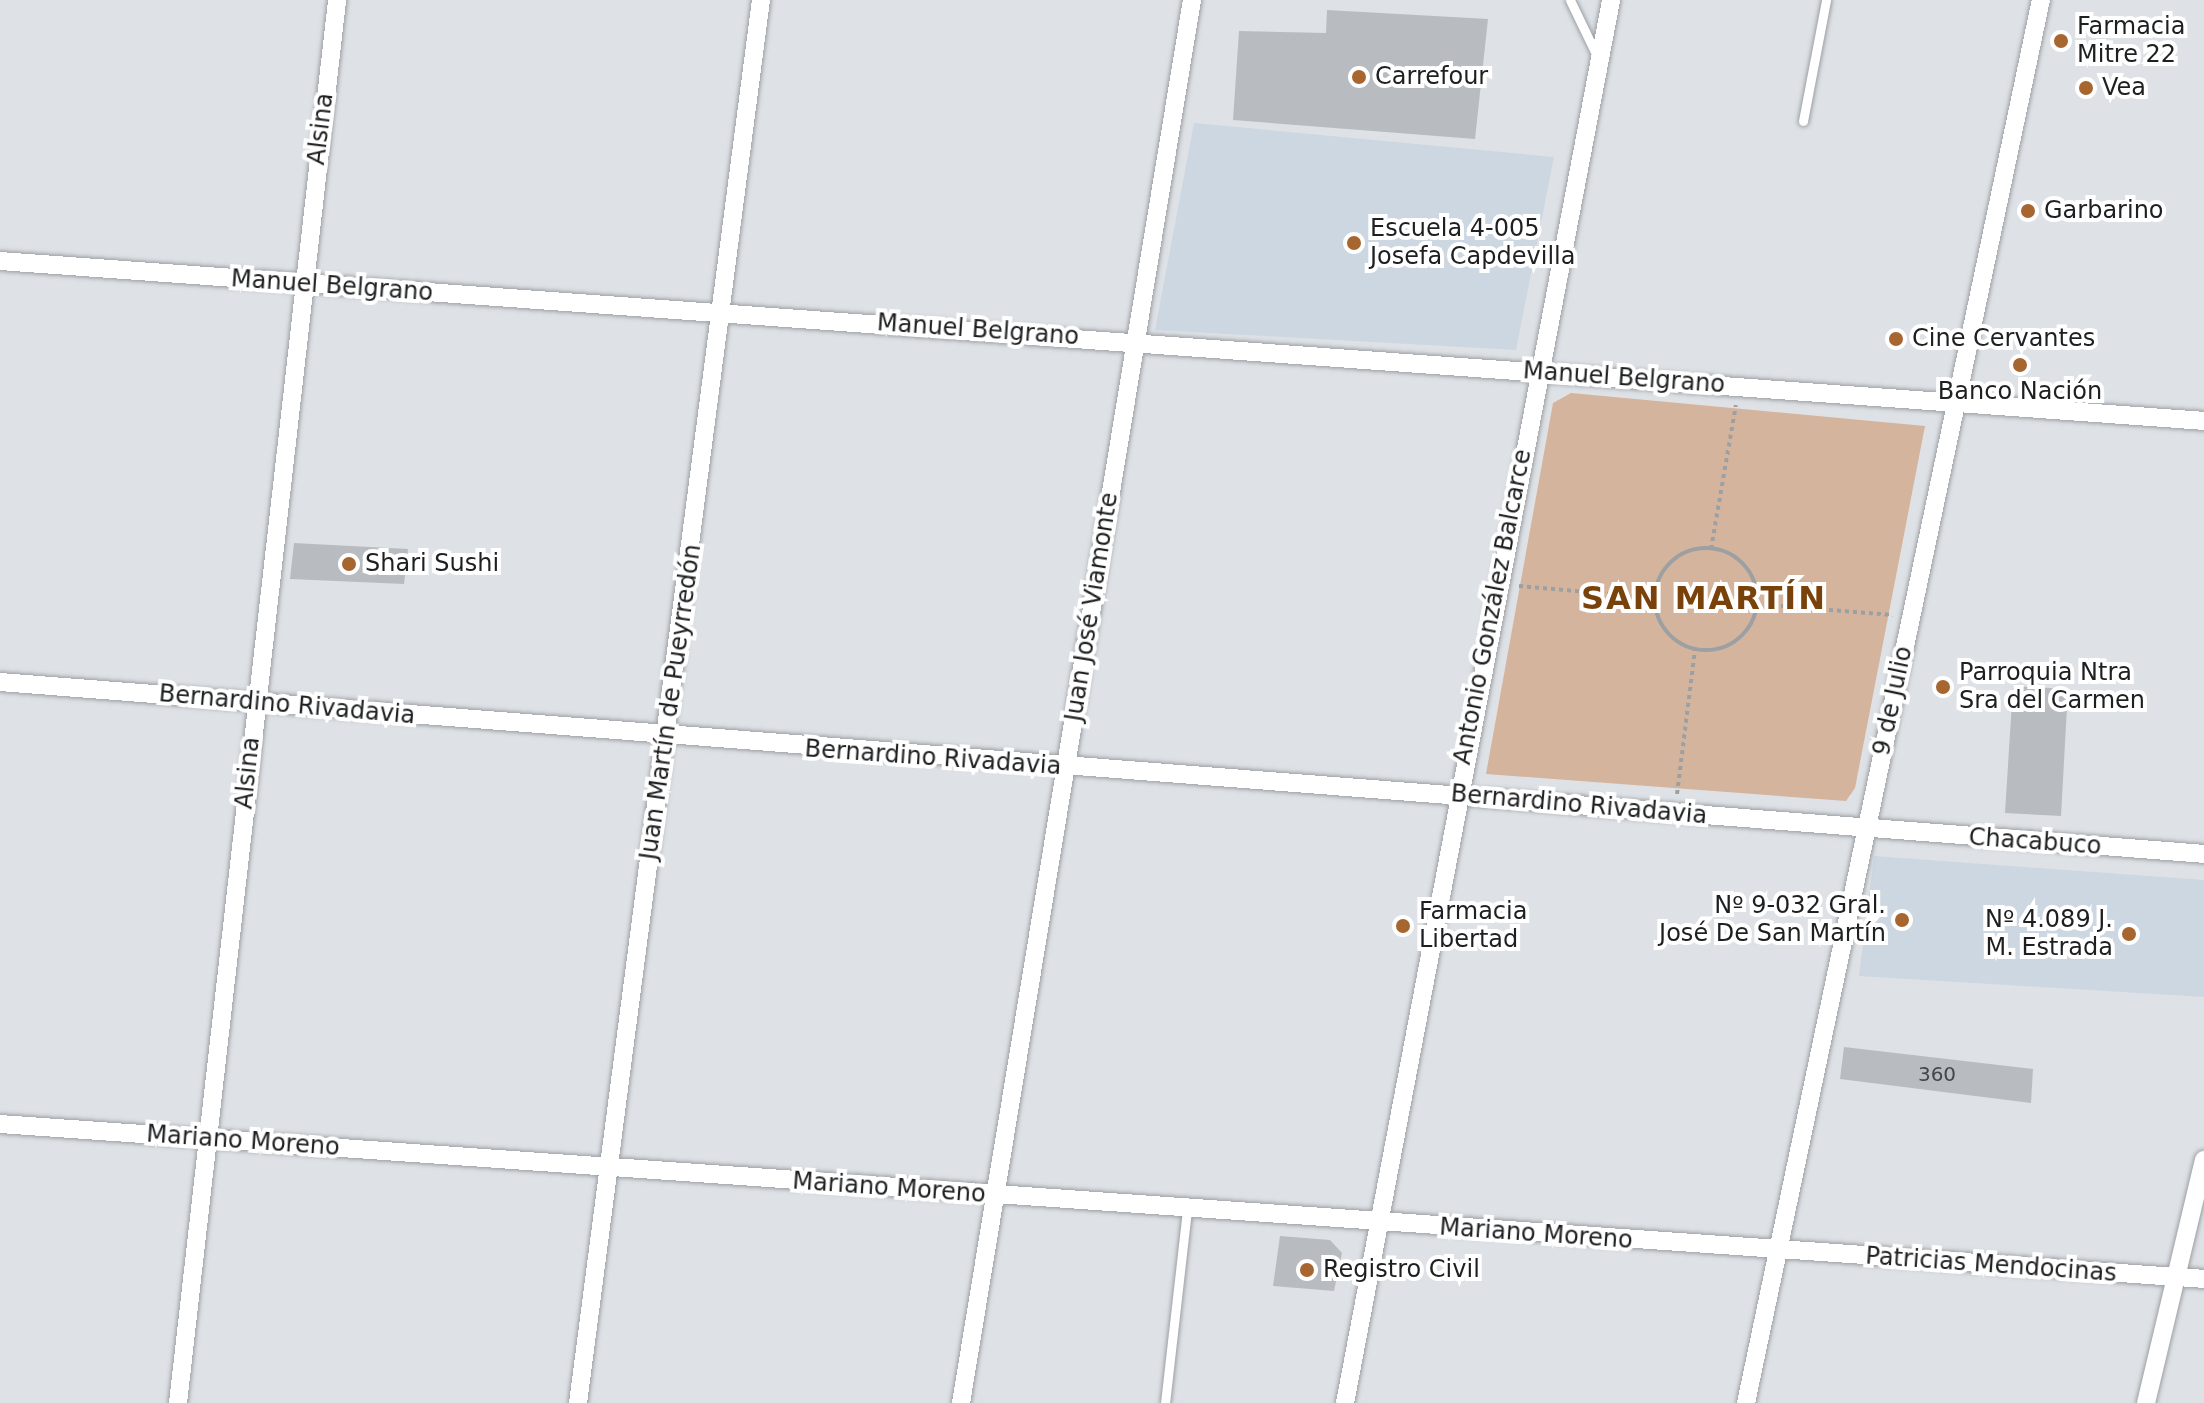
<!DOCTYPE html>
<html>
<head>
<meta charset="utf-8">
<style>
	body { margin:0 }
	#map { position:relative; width:2204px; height:1403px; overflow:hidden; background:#dee2e6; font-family:"DejaVu Sans",sans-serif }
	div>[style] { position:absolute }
	.built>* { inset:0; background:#cdd7e1 }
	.green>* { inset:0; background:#d5b49d }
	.building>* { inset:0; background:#b8bcc0 }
	.path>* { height:4px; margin-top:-2px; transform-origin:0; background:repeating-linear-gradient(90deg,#9da0a3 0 4px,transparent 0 8px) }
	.path>.ring { margin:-2px; padding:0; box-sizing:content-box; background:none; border:4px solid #9da0a3; border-radius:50% }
	.roads { filter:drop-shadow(0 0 2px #9ca0a4) drop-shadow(0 0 2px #9ca0a4) }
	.lane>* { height:9px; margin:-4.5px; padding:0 4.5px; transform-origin:4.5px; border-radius:4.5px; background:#fff }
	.street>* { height:18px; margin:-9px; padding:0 9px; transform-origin:9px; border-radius:9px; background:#fff }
	.dots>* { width:22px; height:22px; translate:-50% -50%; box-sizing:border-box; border:4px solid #fff; border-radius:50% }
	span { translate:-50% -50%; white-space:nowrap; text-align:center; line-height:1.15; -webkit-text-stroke:8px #fff; paint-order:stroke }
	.number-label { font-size:20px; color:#444648 }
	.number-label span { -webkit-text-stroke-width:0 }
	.poi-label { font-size:24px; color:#1e1f20 }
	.left { translate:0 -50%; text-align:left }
	.right { translate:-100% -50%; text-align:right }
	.street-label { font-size:24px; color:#1e1f20 }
	.district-label { font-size:32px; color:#7a420b; font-weight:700; letter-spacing:2px }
</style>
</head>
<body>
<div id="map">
	<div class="built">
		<div style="clip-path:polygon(1194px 123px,1554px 157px,1516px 350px,1155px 330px)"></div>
		<div style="clip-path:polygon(1874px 856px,2204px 880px,2204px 997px,1859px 976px)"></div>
	</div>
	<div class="green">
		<div style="clip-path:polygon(1571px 393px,1925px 426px,1855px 788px,1846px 801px,1486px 774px,1553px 403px)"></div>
	</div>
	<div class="building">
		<div style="clip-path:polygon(1327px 10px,1488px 19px,1475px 139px,1233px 120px,1239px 31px,1326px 33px)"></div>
		<div style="clip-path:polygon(294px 543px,408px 549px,404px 584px,290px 579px)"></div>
		<div style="clip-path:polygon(2013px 686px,2068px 689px,2061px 816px,2005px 813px)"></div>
		<div style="clip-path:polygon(1844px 1047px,2033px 1069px,2031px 1103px,1840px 1079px)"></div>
		<div style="clip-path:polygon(1280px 1236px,1330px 1240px,1342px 1253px,1334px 1291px,1273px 1286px)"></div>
	</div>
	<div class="path">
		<div class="ring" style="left:1655px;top:548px;width:98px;height:98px"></div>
		<div style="left:1711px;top:549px;width:146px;rotate:-80.2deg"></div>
		<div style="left:1519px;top:586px;width:137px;rotate:5deg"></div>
		<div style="left:1757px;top:604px;width:136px;rotate:4.6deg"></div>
		<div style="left:1677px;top:794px;width:146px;rotate:-82.9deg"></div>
	</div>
	<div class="roads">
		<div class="lane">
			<div style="left:1570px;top:0;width:60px;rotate:64.3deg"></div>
			<div style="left:1803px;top:121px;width:123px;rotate:-79.2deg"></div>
			<div style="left:1165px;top:1403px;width:195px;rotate:-83.5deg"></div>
		</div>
		<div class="street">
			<div style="left:0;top:261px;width:2210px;rotate:4.15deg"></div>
			<div style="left:0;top:682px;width:2211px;rotate:4.46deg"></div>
			<div style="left:0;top:1124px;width:2209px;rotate:4.02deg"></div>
			<div style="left:178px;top:1403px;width:1412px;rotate:-83.53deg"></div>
			<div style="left:578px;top:1403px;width:1415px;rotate:-82.57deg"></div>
			<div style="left:961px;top:1403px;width:1422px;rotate:-80.65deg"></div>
			<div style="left:1345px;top:1403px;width:1428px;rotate:-79.26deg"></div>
			<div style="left:1746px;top:1403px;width:1434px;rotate:-78.13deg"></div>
			<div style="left:2146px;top:1403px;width:250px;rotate:-76.6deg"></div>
		</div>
	</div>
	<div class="dots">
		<div style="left:2061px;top:41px;background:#a76530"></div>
		<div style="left:1359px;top:77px;background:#a76530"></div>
		<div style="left:2086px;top:88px;background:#a76530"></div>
		<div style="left:2028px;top:211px;background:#a76530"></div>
		<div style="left:1354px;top:243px;background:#a76530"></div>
		<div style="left:1896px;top:339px;background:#a76530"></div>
		<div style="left:2020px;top:365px;background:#a76530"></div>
		<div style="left:349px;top:564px;background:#a76530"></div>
		<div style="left:1943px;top:687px;background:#a76530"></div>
		<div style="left:1902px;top:920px;background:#a76530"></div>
		<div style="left:1403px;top:926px;background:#a76530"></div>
		<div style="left:2129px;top:934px;background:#a76530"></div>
		<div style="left:1307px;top:1270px;background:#a76530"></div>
	</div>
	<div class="number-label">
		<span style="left:1937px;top:1074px">360</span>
	</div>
	<div class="poi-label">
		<span class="left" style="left:2077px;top:41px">Farmacia<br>Mitre 22</span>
		<span class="left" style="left:1375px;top:77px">Carrefour</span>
		<span class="left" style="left:2102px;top:88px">Vea</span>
		<span class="left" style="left:2044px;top:211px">Garbarino</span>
		<span class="left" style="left:1370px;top:243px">Escuela 4-005<br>Josefa Capdevilla</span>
		<span class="left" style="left:1912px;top:339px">Cine Cervantes</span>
		<span style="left:2020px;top:392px">Banco Nación</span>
		<span class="left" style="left:365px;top:564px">Shari Sushi</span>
		<span class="left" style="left:1959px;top:687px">Parroquia Ntra<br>Sra del Carmen</span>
		<span class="right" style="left:1886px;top:920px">Nº 9-032 Gral.<br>José De San Martín</span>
		<span class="left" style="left:1419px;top:926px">Farmacia<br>Libertad</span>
		<span class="right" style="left:2113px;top:934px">Nº 4.089 J.<br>M. Estrada</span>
		<span class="left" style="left:1323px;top:1270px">Registro Civil</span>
	</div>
	<div class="street-label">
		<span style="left:321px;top:129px;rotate:-83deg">Alsina</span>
		<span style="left:332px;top:286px;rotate:4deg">Manuel Belgrano</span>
		<span style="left:978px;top:330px;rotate:4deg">Manuel Belgrano</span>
		<span style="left:1624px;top:378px;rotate:4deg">Manuel Belgrano</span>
		<span style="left:1092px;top:607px;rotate:-81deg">Juan José Viamonte</span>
		<span style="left:1493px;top:607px;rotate:-79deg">Antonio González Balcarce</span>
		<span style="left:1893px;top:701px;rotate:-78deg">9 de Julio</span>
		<span style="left:671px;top:702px;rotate:-82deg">Juan Martín de Pueyrredón</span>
		<span style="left:287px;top:705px;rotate:5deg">Bernardino Rivadavia</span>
		<span style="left:933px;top:758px;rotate:4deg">Bernardino Rivadavia</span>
		<span style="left:248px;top:773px;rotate:-84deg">Alsina</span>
		<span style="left:1579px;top:805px;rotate:5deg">Bernardino Rivadavia</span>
		<span style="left:2035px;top:842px;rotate:4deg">Chacabuco</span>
		<span style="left:243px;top:1141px;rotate:4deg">Mariano Moreno</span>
		<span style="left:889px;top:1188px;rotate:4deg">Mariano Moreno</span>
		<span style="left:1536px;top:1234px;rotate:4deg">Mariano Moreno</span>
		<span style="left:1991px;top:1265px;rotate:4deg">Patricias Mendocinas</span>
	</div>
	<div class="district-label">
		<span style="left:1704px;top:598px">SAN MARTÍN</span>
	</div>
</div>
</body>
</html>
